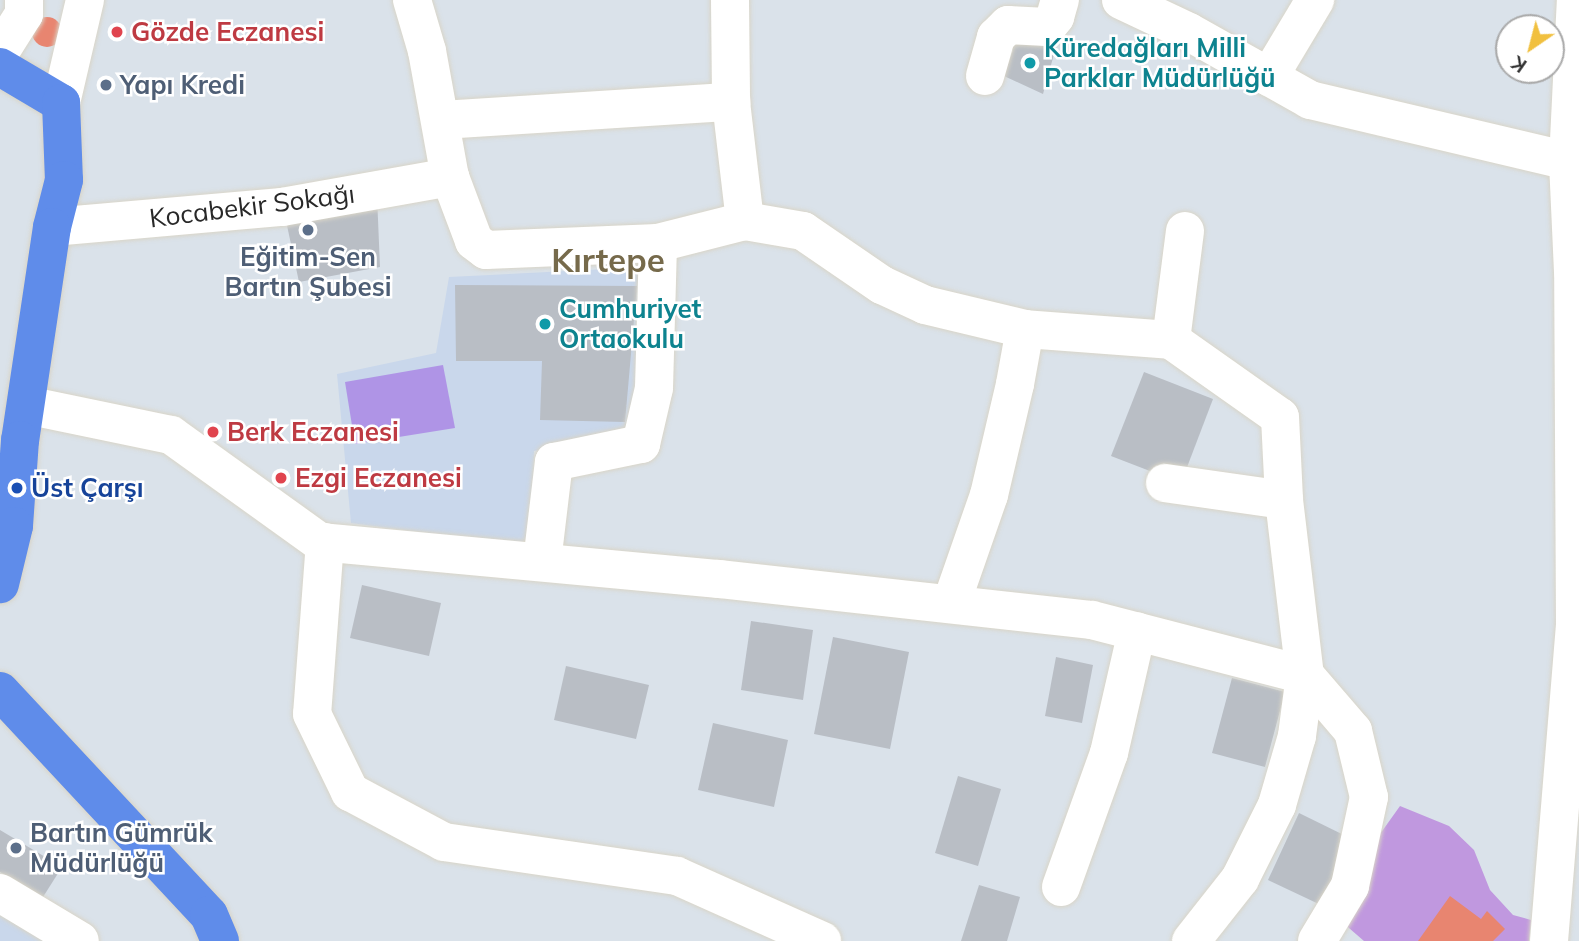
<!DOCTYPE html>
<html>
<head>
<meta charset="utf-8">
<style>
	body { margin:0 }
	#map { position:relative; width:1579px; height:941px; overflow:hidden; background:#dae2ea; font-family:Mulish,sans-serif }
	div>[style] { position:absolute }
	.education>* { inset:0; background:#c9d7eb }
	.green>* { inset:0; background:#c098df }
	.pitch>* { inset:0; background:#af94e6 }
	.water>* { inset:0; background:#e88570 }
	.round { border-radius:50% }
	.building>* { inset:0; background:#b9bec5 }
	.roads { filter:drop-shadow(0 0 2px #d9d5c8) drop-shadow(0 0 2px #d9d5c8) }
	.minor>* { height:38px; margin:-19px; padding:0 19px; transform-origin:19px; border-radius:19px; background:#fff }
	.major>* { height:38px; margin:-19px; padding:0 19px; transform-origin:19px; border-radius:19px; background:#5f8cea }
	.dots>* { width:19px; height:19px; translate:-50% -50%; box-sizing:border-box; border:4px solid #fff; border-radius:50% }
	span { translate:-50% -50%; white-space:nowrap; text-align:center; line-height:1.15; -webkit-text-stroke:5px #fff; paint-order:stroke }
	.health-label { font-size:26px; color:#be3a42; font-weight:700 }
	.left { translate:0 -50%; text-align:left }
	.culture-label { font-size:26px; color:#0d838f; font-weight:700 }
	.service-label { font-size:26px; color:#4e5e75; font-weight:700 }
	.street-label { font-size:26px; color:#282828 }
	.transit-label { font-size:26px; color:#164399; font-weight:700 }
	.district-label { font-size:33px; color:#766a4b; font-weight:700 }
	.north { position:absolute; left:1495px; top:14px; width:70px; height:70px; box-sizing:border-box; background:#fff; border:2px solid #a9a9a9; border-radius:50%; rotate:215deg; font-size:19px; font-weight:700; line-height:28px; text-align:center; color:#282828 }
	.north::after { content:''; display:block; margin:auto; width:24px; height:32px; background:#f1c03f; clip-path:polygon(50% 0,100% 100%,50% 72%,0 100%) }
</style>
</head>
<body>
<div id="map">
	<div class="education">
		<div style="clip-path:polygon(646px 267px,630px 435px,534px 451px,532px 547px,351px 523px,337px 374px,436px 353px,449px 277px)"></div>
		<div style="clip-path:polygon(0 903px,64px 941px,0 941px)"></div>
	</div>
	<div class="green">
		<div style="clip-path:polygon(1400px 806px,1449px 826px,1474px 850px,1490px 890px,1513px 915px,1531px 920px,1529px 941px,1364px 941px,1342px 922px,1375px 841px)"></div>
	</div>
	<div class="pitch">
		<div style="clip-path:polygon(443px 365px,455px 428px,355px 444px,345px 382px)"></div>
	</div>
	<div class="water">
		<div class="round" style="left:32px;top:17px;width:30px;height:30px"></div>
		<div style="clip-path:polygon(1450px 896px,1481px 919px,1487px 911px,1505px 929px,1493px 941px,1418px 941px)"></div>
	</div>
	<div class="building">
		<div style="clip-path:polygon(1037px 41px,1056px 47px,1043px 94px,1004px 76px,1013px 50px,1004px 47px)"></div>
		<div style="clip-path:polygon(377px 196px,380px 267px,299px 282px,285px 216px)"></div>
		<div style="clip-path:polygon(455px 285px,637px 286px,625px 422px,540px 420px,542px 361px,456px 361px)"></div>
		<div style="clip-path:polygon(1144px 372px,1213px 399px,1181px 483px,1111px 456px)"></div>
		<div style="clip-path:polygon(362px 585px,441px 603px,429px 656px,350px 638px)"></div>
		<div style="clip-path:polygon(751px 621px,813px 630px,803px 700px,741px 690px)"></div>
		<div style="clip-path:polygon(833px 637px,909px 652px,890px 749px,814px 734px)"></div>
		<div style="clip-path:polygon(1056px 657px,1093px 665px,1082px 723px,1045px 716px)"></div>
		<div style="clip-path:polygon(566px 666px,649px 685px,636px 739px,554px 720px)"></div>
		<div style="clip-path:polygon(1232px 678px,1285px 692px,1265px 767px,1212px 753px)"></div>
		<div style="clip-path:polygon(713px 723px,788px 740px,774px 807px,698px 790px)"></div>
		<div style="clip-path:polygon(958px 776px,1001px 789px,978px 866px,935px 853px)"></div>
		<div style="clip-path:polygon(1299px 813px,1354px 840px,1323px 906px,1268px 880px)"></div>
		<div style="clip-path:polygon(0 830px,62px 867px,43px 897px,0 872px)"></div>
		<div style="clip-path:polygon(979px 885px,1020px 897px,1007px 941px,961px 941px)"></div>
	</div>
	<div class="roads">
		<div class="minor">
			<div style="left:412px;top:0;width:53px;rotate:73.6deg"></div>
			<div style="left:427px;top:51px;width:128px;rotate:79.7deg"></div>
			<div style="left:450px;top:177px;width:68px;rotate:69.4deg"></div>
			<div style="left:474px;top:241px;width:15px;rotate:37deg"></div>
			<div style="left:486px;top:250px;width:172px;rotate:-2.3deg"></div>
			<div style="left:658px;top:243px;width:90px;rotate:-14.2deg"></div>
			<div style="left:745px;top:221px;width:59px;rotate:9.8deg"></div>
			<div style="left:803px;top:231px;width:96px;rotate:34.4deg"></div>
			<div style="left:882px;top:285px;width:47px;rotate:24.9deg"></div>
			<div style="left:925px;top:305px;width:103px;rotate:13.5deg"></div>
			<div style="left:1025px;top:329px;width:146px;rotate:4.3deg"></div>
			<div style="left:730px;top:0;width:102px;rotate:89.4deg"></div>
			<div style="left:731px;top:102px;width:120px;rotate:83.3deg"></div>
			<div style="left:1121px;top:0;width:75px;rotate:25.2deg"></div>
			<div style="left:1189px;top:32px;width:139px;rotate:29.3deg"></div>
			<div style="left:1310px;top:100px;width:265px;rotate:13.3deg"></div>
			<div style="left:0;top:52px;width:45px;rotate:-57.7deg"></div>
			<div style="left:24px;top:14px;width:14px;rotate:-90deg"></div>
			<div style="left:985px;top:76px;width:41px;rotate:-74.2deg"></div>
			<div style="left:996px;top:37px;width:17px;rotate:-45deg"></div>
			<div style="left:1008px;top:25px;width:39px;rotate:3deg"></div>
			<div style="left:1047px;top:27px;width:13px;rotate:-51deg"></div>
			<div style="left:1055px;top:17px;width:18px;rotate:-74deg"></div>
			<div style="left:1269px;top:77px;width:90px;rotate:-59.1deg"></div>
			<div style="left:61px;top:103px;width:106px;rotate:-76.9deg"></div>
			<div style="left:441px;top:120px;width:291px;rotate:-3.6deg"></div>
			<div style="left:52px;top:227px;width:231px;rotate:-5deg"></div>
			<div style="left:282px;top:207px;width:171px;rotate:-10.1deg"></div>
			<div style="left:1185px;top:231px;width:110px;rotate:97.3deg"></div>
			<div style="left:1171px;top:340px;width:133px;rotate:35.2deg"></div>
			<div style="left:1280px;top:417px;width:83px;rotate:87.2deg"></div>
			<div style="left:1284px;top:500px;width:176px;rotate:83.2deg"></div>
			<div style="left:1305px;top:675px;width:74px;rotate:49.4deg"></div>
			<div style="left:1353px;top:731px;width:68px;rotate:76.4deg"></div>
			<div style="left:1369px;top:797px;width:91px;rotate:102.1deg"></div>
			<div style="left:1350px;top:886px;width:64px;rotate:121deg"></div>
			<div style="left:26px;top:405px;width:148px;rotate:11.7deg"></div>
			<div style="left:171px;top:435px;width:183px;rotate:35.7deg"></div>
			<div style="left:320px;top:542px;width:401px;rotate:5.3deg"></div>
			<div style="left:719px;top:579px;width:375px;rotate:6.3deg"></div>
			<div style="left:1092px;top:620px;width:220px;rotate:14.5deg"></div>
			<div style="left:1305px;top:675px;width:62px;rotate:97.5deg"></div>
			<div style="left:1297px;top:736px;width:72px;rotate:106.2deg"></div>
			<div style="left:1277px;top:805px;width:83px;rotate:116.6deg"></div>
			<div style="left:1240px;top:879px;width:79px;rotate:128.3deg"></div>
			<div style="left:1165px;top:483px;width:120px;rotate:8.1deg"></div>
			<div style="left:325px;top:542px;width:172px;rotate:94.3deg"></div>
			<div style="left:312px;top:714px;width:87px;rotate:64deg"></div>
			<div style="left:350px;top:792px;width:106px;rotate:28deg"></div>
			<div style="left:444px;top:842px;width:235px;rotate:8.3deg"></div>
			<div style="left:677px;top:876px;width:159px;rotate:24.1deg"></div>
			<div style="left:542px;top:562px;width:101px;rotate:-83.2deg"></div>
			<div style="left:554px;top:462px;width:89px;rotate:-11.7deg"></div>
			<div style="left:641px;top:444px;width:57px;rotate:-76.9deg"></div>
			<div style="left:654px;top:388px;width:145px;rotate:-88.4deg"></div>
			<div style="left:951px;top:604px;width:115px;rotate:-70.8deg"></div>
			<div style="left:989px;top:495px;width:114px;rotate:-76.8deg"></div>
			<div style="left:1015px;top:384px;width:56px;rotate:-79.7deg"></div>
			<div style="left:1061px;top:887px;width:142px;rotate:-70.3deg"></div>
			<div style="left:1109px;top:753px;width:125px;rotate:-77.1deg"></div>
			<div style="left:0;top:893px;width:93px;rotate:31deg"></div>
			<div style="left:1549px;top:941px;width:317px;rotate:-85.3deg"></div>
			<div style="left:1575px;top:625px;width:353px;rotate:-90.3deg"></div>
			<div style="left:1573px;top:272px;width:111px;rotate:-92.6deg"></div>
			<div style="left:1568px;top:161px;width:161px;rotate:-87.2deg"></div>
		</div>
		<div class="major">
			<div style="left:0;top:67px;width:71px;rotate:30.5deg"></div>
			<div style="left:61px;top:103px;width:77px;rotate:87.8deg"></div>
			<div style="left:64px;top:180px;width:49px;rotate:104.3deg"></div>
			<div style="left:52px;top:227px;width:215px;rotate:98.5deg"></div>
			<div style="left:20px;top:440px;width:86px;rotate:94deg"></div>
			<div style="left:14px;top:526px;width:60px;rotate:103.6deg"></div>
			<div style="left:0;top:691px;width:306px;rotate:47deg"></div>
			<div style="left:209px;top:915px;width:28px;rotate:67deg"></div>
		</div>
	</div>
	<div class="dots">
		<div style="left:117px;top:32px;background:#e0444e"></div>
		<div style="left:1030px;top:63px;background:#0f9aa8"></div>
		<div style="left:106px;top:85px;background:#5c6f8a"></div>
		<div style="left:308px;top:230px;background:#5c6f8a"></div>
		<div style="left:545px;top:324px;background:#0f9aa8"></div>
		<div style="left:213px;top:432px;background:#e0444e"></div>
		<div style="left:281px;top:478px;background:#e0444e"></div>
		<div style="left:17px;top:488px;background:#1a4fb4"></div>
		<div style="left:16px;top:848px;background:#5c6f8a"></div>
	</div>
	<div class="health-label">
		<span class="left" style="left:131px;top:32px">Gözde Eczanesi</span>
		<span class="left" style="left:227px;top:432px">Berk Eczanesi</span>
		<span class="left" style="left:295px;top:478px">Ezgi Eczanesi</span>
	</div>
	<div class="culture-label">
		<span class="left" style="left:1044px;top:63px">Küredağları Milli<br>Parklar Müdürlüğü</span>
		<span class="left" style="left:559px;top:324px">Cumhuriyet<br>Ortaokulu</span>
	</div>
	<div class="service-label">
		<span class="left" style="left:120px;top:85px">Yapı Kredi</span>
		<span style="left:308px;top:272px">Eğitim-Sen<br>Bartın Şubesi</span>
		<span class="left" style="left:30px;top:848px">Bartın Gümrük<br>Müdürlüğü</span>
	</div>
	<div class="street-label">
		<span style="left:252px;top:206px;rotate:-7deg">Kocabekir Sokağı</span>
	</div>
	<div class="transit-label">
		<span class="left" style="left:31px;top:488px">Üst Çarşı</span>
	</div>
	<div class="district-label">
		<span style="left:608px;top:260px">Kırtepe</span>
	</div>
	<div class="north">K</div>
</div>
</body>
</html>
